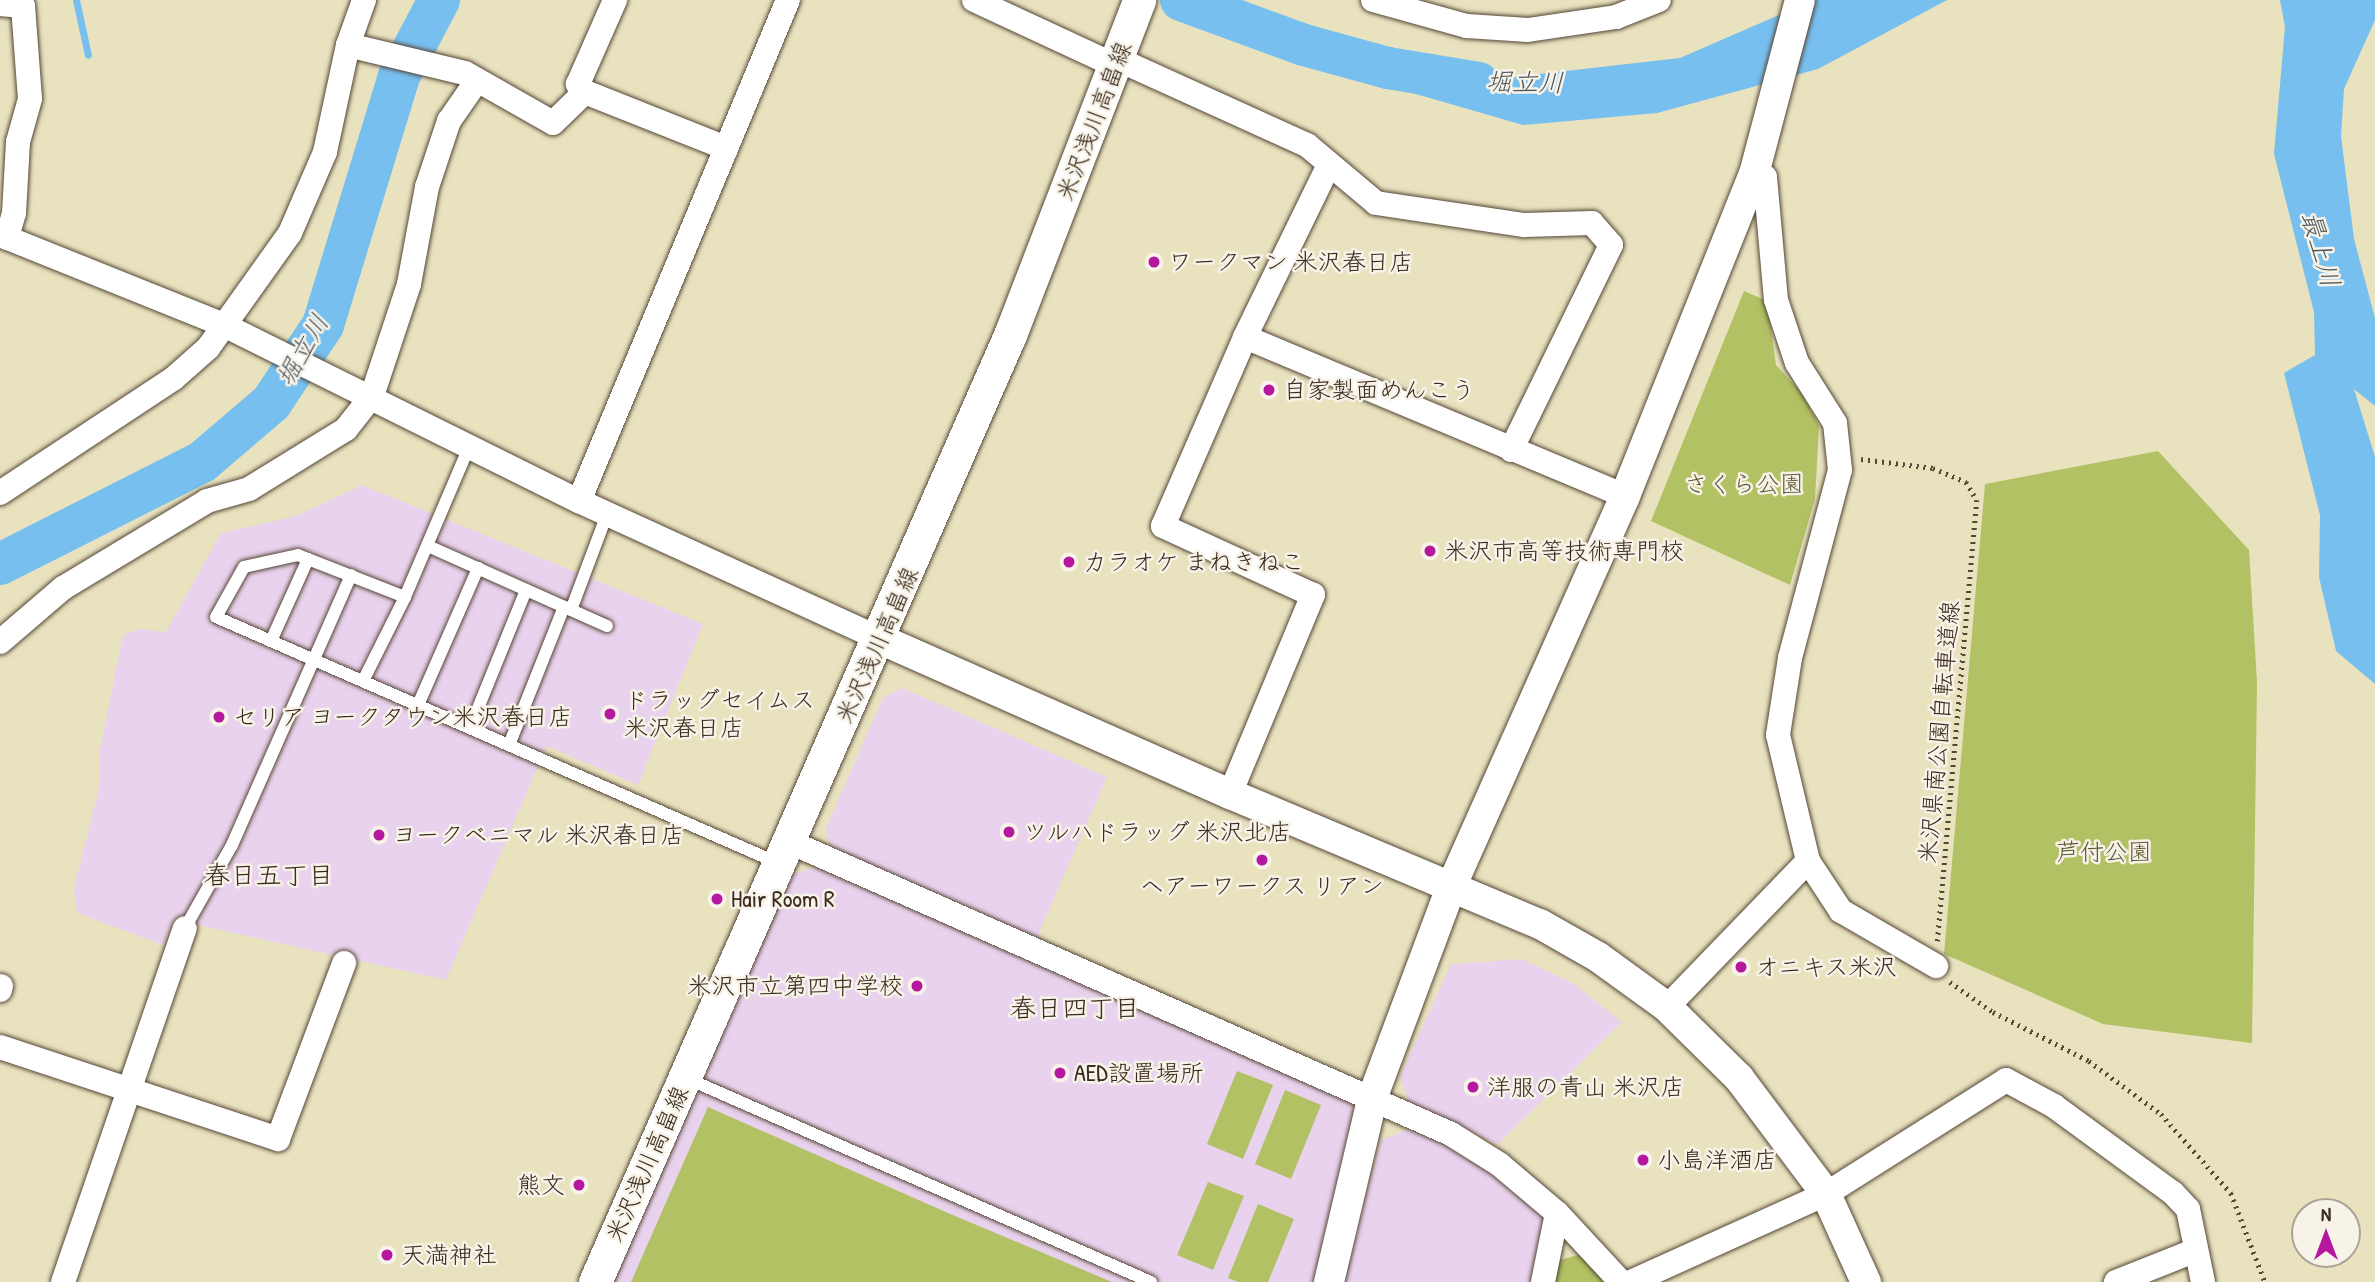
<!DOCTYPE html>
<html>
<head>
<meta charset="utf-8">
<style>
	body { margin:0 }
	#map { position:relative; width:2375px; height:1282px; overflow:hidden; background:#e9e2bf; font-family:"Patrick Hand","Klee One",sans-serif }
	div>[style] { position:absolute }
	.built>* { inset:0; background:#e9d2ed }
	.green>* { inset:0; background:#b1c163 }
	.water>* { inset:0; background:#77bfef }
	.stream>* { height:7px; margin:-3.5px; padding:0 3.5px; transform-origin:3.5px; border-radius:3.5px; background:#77bfef }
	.river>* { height:42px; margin:-21px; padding:0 21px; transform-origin:21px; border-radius:21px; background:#77bfef }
	.path>* { height:4.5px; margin-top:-2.25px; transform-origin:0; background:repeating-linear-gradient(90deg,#554636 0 2px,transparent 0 7px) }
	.roads { filter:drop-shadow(0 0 2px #554636) drop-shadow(0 0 2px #554636) }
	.service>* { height:12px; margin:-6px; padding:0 6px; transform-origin:6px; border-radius:6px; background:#fff }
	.minor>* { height:24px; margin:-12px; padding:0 12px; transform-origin:12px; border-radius:12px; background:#fff }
	.tertiary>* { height:30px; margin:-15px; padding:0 15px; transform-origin:15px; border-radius:15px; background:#fff }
	.secondary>* { height:33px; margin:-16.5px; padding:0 16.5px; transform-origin:16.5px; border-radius:16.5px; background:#fff }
	.dots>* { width:19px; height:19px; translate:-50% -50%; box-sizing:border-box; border:4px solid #f7f3e8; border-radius:50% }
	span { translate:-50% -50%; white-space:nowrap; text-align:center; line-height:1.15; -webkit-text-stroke:5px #f7f3e8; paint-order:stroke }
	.street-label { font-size:24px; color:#3b2a1e }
	.poi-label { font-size:24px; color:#3b2a1e }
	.left { translate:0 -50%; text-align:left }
	.right { translate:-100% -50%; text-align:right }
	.park-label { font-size:24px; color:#5e5733 }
	.water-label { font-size:26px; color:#4d575d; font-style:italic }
	.neighbourhood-label { font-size:26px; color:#3b2a1e }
	.north { position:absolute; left:2291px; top:1198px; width:70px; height:70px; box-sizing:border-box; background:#f7f3e8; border:2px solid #aca397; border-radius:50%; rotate:0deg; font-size:19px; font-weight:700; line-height:28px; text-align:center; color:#3b2a1e }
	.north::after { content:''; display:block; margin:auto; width:24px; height:32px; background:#b5179e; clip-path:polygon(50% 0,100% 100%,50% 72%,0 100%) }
</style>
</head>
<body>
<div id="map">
	<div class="built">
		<div style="clip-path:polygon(362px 485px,703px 624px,638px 785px,547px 746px,446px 980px,202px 926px,176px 916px,163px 945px,77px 913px,74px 888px,100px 784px,100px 750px,123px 635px,140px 629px,166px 632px,221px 533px,296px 516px)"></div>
		<div style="clip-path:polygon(902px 688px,1107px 777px,1036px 940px,831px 852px,826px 828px,883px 698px)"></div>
		<div style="clip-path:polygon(816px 867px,1347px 1096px,1356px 1116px,1317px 1282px,612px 1282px,790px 875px)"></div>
		<div style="clip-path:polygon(1522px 959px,1574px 984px,1622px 1022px,1498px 1144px,1410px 1104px,1400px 1077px,1451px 964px)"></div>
		<div style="clip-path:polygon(1414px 1127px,1497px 1171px,1552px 1221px,1538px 1282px,1343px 1282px,1381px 1140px)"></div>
	</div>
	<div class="green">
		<div style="clip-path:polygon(1744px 291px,1767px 301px,1776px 365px,1802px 393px,1819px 426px,1815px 499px,1790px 585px,1651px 521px)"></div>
		<div style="clip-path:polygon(2158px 451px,2249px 550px,2257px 682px,2252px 1043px,2103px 1024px,1944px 954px,1985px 484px)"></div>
		<div style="clip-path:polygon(1237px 1071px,1273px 1085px,1243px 1159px,1207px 1144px)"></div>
		<div style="clip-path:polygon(1285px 1090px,1321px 1105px,1291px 1179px,1255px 1164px)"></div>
		<div style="clip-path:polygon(708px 1107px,948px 1213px,1112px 1282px,631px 1282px)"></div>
		<div style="clip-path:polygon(1208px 1182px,1244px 1196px,1213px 1270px,1177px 1255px)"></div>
		<div style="clip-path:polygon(1258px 1204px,1294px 1219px,1268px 1282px,1238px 1282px,1228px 1278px)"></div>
		<div style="clip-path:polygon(1582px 1254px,1605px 1282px,1549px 1282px,1553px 1262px)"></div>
	</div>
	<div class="water">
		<div style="clip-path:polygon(1813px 0,1947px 0,1818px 69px,1657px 113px,1523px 125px,1347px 74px,1514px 77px,1680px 58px)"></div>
		<div style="clip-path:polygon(2280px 0,2375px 0,2375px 20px,2344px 89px,2341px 136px,2354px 239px,2375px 318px,2375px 406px,2354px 389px,2375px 457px,2375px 684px,2336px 651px,2319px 577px,2320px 515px,2284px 373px,2315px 355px,2314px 312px,2274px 154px,2285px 27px)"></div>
	</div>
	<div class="stream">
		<div style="left:76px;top:0;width:56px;rotate:77.7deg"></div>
	</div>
	<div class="river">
		<div style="left:1181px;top:0;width:131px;rotate:20.1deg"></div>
		<div style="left:1304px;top:45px;width:87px;rotate:15.3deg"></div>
		<div style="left:1388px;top:68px;width:92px;rotate:9.4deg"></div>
		<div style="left:0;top:564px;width:226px;rotate:-26.8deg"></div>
		<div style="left:202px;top:462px;width:91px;rotate:-40.5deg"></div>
		<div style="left:271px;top:403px;width:94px;rotate:-56.3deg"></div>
		<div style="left:323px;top:325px;width:260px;rotate:-73deg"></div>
		<div style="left:399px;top:76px;width:86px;rotate:-62.2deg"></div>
	</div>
	<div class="path">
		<div style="left:1861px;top:459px;width:73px;rotate:7.1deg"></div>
		<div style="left:1933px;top:468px;width:36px;rotate:23deg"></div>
		<div style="left:1966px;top:482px;width:21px;rotate:59deg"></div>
		<div style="left:1977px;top:500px;width:443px;rotate:95.1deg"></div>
		<div style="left:1950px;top:982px;width:52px;rotate:34.9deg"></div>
		<div style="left:1993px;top:1012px;width:108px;rotate:27deg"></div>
		<div style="left:2089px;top:1061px;width:89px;rotate:36.4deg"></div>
		<div style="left:2161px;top:1114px;width:106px;rotate:48.5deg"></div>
		<div style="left:2231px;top:1193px;width:95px;rotate:69.1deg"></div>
	</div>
	<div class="roads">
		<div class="service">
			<div style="left:469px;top:447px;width:163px;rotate:113.1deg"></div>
			<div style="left:405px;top:597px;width:115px;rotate:-158.6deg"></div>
			<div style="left:298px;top:555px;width:55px;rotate:167.5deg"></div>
			<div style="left:244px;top:567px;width:57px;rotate:119.2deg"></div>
			<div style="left:216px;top:617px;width:613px;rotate:23.64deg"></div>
			<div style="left:428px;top:546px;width:196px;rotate:24.1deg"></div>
			<div style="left:571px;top:610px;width:103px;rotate:-69.4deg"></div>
			<div style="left:271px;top:641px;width:90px;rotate:-65.7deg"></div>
			<div style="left:363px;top:681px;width:94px;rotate:-63.4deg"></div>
			<div style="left:418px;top:705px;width:150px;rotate:-66.3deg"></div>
			<div style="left:470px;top:728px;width:149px;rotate:-67.9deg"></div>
			<div style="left:509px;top:745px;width:149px;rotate:-68.3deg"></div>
			<div style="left:185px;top:928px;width:95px;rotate:-60.5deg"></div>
			<div style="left:232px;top:845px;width:295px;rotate:-66.2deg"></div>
			<div style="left:686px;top:1078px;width:508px;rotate:23.69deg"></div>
		</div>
		<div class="minor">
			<div style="left:974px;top:0;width:157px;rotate:24.9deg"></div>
			<div style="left:1373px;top:0;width:98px;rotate:15.5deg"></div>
			<div style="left:1467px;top:26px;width:61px;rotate:3.8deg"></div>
			<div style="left:1528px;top:30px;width:89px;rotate:-8.4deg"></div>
			<div style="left:1616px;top:17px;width:46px;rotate:-21.6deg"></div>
			<div style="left:0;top:4px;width:23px;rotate:5deg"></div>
			<div style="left:23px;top:6px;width:93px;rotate:85.7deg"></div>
			<div style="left:30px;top:99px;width:45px;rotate:105.6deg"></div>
			<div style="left:18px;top:142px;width:71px;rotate:93.2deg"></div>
			<div style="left:14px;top:213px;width:26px;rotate:106deg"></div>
			<div style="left:348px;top:45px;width:120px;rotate:13.5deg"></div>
			<div style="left:465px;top:73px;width:101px;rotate:29.6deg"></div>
			<div style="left:553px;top:123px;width:45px;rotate:-44.1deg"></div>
			<div style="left:585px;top:92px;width:152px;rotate:21.7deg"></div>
			<div style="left:1117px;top:59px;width:209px;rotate:24.4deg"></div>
			<div style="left:1307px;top:145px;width:90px;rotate:40deg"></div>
			<div style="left:1376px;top:203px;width:150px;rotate:8.5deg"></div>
			<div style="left:1524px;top:225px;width:68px;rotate:-1.7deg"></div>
			<div style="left:1592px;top:223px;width:29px;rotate:49deg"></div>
			<div style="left:1611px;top:245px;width:228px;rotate:116deg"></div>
			<div style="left:585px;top:92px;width:11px;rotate:-131deg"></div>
			<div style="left:578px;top:84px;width:92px;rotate:-66.2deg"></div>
			<div style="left:1754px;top:174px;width:11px;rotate:15deg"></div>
			<div style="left:1765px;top:177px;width:123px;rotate:84.9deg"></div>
			<div style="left:1776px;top:300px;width:66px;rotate:71.6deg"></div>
			<div style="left:1797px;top:363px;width:71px;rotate:57.7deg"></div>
			<div style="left:1835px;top:423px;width:47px;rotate:83.9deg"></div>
			<div style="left:1840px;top:470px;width:195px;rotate:104.9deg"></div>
			<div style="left:1790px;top:658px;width:78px;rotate:98.9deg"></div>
			<div style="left:1778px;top:735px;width:130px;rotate:76.6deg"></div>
			<div style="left:1808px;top:861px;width:60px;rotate:56.6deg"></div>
			<div style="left:1841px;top:911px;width:110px;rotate:30.1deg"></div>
			<div style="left:0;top:235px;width:241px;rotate:21.9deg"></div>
			<div style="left:224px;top:325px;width:396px;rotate:26.4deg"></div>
			<div style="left:579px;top:501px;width:331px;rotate:24.6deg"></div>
			<div style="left:1245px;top:337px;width:412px;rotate:22.7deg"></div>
			<div style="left:0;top:493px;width:207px;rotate:-33.4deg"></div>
			<div style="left:173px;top:379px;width:47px;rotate:-41.5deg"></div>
			<div style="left:208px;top:348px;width:141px;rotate:-54.5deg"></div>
			<div style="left:290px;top:233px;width:88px;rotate:-66.6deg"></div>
			<div style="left:325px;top:152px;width:109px;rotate:-77.9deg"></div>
			<div style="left:348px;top:45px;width:48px;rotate:-70.4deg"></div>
			<div style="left:579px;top:501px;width:543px;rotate:-67.36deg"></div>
			<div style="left:0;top:642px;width:83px;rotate:-40.6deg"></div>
			<div style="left:63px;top:588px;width:168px;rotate:-31.1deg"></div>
			<div style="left:207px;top:501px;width:44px;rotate:-15.9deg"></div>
			<div style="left:249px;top:489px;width:114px;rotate:-31.7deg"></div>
			<div style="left:346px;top:429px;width:42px;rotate:-51.8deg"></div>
			<div style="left:372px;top:396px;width:118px;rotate:-71.7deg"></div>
			<div style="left:409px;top:284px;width:99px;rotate:-79.5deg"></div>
			<div style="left:427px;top:187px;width:70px;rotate:-71.6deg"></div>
			<div style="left:449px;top:121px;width:47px;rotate:-55.3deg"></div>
			<div style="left:1230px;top:794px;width:216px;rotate:-67.4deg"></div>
			<div style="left:1313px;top:595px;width:165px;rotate:-155.3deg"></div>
			<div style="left:1163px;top:526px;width:206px;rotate:-66.5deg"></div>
			<div style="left:1245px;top:337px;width:189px;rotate:-64deg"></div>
			<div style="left:790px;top:842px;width:723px;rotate:23.83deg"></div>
			<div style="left:1451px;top:1134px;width:57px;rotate:32deg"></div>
			<div style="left:1499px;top:1164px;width:76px;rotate:40.2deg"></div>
			<div style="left:1557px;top:1213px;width:94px;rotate:47.2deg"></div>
			<div style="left:0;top:990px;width:4px;rotate:-76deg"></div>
			<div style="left:1667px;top:1007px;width:203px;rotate:-46deg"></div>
			<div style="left:0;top:1047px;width:293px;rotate:18.3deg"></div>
			<div style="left:278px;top:1139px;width:188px;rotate:-69.4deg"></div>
			<div style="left:63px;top:1282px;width:374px;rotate:-71deg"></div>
			<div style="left:1543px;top:1282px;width:70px;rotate:-78.5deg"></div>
			<div style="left:1631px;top:1282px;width:214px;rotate:-24.3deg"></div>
			<div style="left:1826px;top:1194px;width:213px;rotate:-32.3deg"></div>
			<div style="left:2006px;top:1080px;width:55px;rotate:28.4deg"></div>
			<div style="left:2054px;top:1106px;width:147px;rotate:36.2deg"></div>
			<div style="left:2173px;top:1193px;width:22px;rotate:47deg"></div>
			<div style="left:2188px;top:1209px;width:75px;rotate:78.4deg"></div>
			<div style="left:2116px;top:1282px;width:84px;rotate:-21.7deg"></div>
		</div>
		<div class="tertiary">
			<div style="left:880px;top:639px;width:383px;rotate:23.9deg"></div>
			<div style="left:1230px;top:794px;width:336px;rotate:22.8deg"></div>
			<div style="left:1540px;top:924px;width:67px;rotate:29.6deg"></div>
			<div style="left:1598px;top:957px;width:85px;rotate:35.9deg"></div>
			<div style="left:1667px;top:1007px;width:101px;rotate:44.6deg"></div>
			<div style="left:1739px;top:1078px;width:145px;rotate:53.1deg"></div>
			<div style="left:1826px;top:1194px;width:97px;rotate:65.6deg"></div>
			<div style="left:1329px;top:1282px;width:191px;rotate:-76.7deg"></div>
			<div style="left:1373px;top:1096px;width:225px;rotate:-69.5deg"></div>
			<div style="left:1452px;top:885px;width:426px;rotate:-66deg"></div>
			<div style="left:1625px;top:496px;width:347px;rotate:-68.2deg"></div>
			<div style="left:1754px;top:174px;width:180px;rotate:-75.2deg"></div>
		</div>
		<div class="secondary">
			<div style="left:595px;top:1282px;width:1034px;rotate:-66.34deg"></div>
			<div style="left:1010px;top:335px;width:359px;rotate:-68.9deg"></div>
		</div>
	</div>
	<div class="dots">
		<div style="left:1154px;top:262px;background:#b5179e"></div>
		<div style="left:1269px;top:390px;background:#b5179e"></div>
		<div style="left:1430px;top:551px;background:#b5179e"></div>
		<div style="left:1069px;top:562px;background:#b5179e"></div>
		<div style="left:610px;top:714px;background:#b5179e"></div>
		<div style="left:219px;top:717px;background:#b5179e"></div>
		<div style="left:1009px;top:832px;background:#b5179e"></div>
		<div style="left:379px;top:835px;background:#b5179e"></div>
		<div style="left:1262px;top:860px;background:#b5179e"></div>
		<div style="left:717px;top:899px;background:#b5179e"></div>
		<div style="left:1741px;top:967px;background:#b5179e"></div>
		<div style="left:917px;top:986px;background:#b5179e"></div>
		<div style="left:1060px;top:1073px;background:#b5179e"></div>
		<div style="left:1473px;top:1087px;background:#b5179e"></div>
		<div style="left:1643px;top:1160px;background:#b5179e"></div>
		<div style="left:579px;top:1185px;background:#b5179e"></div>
		<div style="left:387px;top:1255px;background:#b5179e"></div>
	</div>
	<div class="street-label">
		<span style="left:1094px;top:121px;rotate:-69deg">米沢浅川高畠線</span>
		<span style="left:877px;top:645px;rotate:-66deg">米沢浅川高畠線</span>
		<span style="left:1939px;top:732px;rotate:-85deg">米沢県南公園自転車道線</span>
		<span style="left:647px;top:1164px;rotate:-66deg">米沢浅川高畠線</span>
	</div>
	<div class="poi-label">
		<span class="left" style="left:1168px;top:262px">ワークマン 米沢春日店</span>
		<span class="left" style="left:1283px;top:390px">自家製面めんこう</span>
		<span class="left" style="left:1444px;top:551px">米沢市高等技術専門校</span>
		<span class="left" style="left:1083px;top:562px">カラオケ まねきねこ</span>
		<span class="left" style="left:624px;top:714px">ドラッグセイムス<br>米沢春日店</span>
		<span class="left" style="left:233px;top:717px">セリア ヨークタウン米沢春日店</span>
		<span class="left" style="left:1023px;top:832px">ツルハドラッグ 米沢北店</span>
		<span class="left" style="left:393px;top:835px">ヨークベニマル 米沢春日店</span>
		<span style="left:1262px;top:886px">ヘアーワークス リアン</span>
		<span class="left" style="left:731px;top:899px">Hair Room R</span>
		<span class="left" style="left:1755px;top:967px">オニキス米沢</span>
		<span class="right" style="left:903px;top:986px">米沢市立第四中学校</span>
		<span class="left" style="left:1074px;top:1073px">AED設置場所</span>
		<span class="left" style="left:1487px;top:1087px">洋服の青山 米沢店</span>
		<span class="left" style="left:1657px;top:1160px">小島洋酒店</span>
		<span class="right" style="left:565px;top:1185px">熊文</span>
		<span class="left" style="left:401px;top:1255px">天満神社</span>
	</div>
	<div class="park-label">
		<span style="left:1744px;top:484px">さくら公園</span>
		<span style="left:2104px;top:852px">芦付公園</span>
	</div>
	<div class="water-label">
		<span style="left:1525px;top:82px;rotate:1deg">堀立川</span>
		<span style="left:2321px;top:249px;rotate:74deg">最上川</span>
		<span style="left:302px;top:350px;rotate:-60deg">堀立川</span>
	</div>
	<div class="neighbourhood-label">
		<span style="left:269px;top:875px">春日五丁目</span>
		<span style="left:1075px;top:1008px">春日四丁目</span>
	</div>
	<div class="north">N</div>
</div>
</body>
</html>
